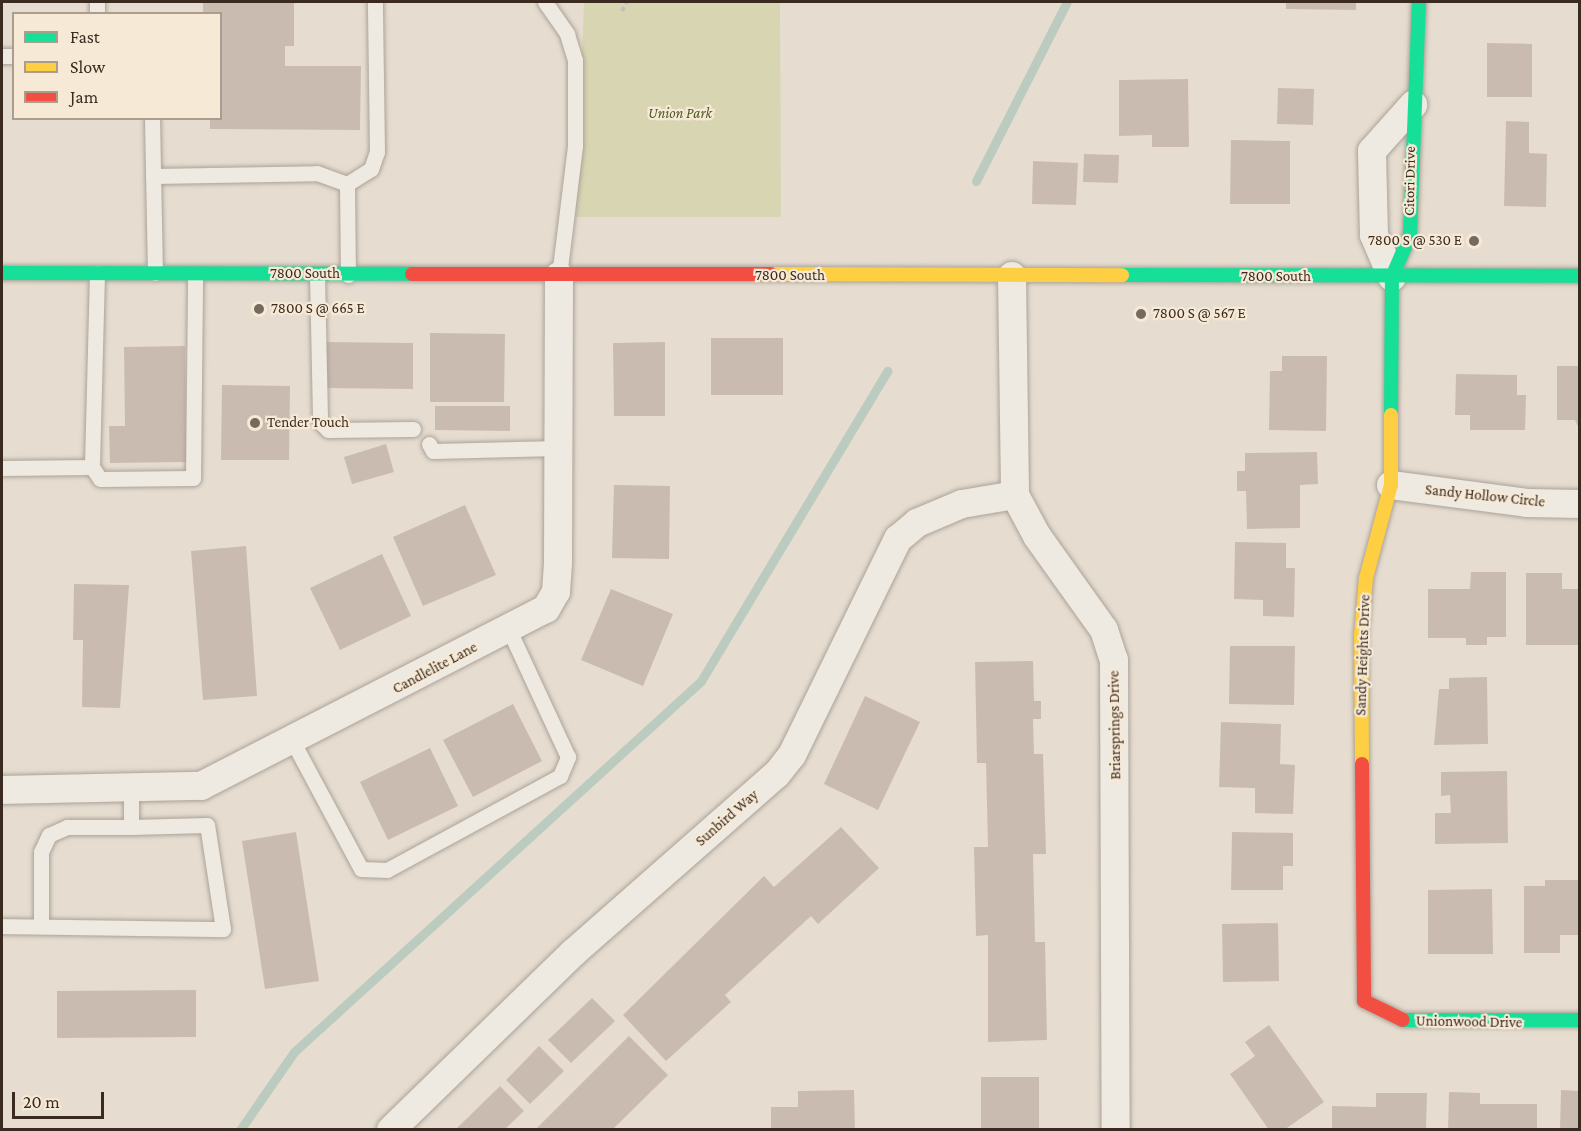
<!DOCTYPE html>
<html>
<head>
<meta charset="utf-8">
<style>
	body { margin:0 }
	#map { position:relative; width:1581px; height:1131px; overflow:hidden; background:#e6ddd0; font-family:"Crimson Pro",serif }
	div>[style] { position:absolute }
	.green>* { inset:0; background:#d8d5b2 }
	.stream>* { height:9px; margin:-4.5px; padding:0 4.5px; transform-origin:4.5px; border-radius:4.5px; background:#bbcbbf }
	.building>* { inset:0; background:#cabbb0 }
	.path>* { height:4px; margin-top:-2px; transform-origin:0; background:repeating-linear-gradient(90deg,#c7c0b8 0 4.5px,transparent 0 7.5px) }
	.roads { filter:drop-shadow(0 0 2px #aca298) drop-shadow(0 0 2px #aca298) }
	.lane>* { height:15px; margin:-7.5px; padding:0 7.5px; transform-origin:7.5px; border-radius:7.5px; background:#eee9e1 }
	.street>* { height:28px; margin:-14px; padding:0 14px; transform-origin:14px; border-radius:14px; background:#eee9e1 }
	.fast>* { height:14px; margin:-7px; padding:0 7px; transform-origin:7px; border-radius:7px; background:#16e098 }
	.slow>* { height:14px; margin:-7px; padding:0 7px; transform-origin:7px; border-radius:7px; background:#ffcf43 }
	.jam>* { height:14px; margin:-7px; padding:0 7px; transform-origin:7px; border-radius:7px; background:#f24e42 }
	.dots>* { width:16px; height:16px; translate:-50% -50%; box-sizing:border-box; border:3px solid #f6ead6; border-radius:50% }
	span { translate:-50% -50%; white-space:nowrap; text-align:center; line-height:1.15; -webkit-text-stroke:4.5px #f6ead6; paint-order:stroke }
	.park-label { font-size:15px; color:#505826; font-style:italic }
	.street-label { font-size:15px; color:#3b2a20 }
	.poi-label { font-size:15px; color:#3b2a20 }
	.right { translate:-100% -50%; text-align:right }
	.left { translate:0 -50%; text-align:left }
	.frame { position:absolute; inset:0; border:3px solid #3b2a20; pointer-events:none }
	.legend { position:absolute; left:12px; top:12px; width:210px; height:108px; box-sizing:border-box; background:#f6ead6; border:2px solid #ab9d8d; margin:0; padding:8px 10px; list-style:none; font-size:18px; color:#3b2a20 }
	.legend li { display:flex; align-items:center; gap:12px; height:30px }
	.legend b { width:30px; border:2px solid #ab9d8d }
	.scale { position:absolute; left:12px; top:1092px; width:92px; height:27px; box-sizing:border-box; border:3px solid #3b2a20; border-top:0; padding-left:8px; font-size:18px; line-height:21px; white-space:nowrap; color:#3b2a20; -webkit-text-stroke:4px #f6ead6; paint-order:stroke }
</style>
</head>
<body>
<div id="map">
	<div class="green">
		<div style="clip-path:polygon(584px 2px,780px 2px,781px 217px,576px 217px)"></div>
	</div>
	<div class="stream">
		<div style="left:976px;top:181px;width:201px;rotate:-63.1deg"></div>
		<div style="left:240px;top:1130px;width:95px;rotate:-55.3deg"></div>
		<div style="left:294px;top:1052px;width:551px;rotate:-42.35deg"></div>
		<div style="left:701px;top:681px;width:362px;rotate:-59deg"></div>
	</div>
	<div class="building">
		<div style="clip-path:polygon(203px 2px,294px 2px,294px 46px,285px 46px,285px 66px,361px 66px,360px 130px,210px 129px,210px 118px,220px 118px,220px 14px,203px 14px)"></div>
		<div style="clip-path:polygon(1286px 2px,1356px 2px,1356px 10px,1286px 9px)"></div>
		<div style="clip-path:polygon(1487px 43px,1532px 44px,1532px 97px,1487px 97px)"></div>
		<div style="clip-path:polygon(1188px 79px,1189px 147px,1152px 147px,1152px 135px,1119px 136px,1119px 80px)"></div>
		<div style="clip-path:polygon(1278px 88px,1314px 89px,1313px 125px,1277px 124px)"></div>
		<div style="clip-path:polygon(1506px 121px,1529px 122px,1529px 153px,1547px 154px,1546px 207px,1504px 206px)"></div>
		<div style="clip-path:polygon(1231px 140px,1290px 141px,1290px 204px,1230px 204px)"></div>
		<div style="clip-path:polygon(1084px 154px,1119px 155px,1118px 183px,1083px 182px)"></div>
		<div style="clip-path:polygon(1033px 161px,1078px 163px,1076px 205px,1032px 204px)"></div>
		<div style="clip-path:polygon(430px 333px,505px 334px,504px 402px,430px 402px)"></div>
		<div style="clip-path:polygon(711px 338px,783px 338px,783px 395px,711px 395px)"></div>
		<div style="clip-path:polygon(325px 342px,413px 343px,413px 389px,325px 388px)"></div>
		<div style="clip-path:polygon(665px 342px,665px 416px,614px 416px,613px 343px)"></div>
		<div style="clip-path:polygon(185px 346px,186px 462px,110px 463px,109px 426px,125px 426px,124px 347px)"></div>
		<div style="clip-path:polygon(1282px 356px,1327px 356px,1326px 431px,1269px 430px,1270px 371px,1282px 371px)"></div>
		<div style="clip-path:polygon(1557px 366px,1580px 366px,1580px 431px,1575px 420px,1557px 420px)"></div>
		<div style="clip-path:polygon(1456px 374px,1517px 375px,1517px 395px,1526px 395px,1525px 430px,1470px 430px,1470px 415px,1455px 415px)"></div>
		<div style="clip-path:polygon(222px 385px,290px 386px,289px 460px,221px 460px)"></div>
		<div style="clip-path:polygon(435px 406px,510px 406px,510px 431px,435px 430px)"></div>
		<div style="clip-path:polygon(386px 444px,394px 472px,352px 484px,344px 457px)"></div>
		<div style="clip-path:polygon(1317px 452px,1318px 484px,1300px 485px,1300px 528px,1247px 529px,1246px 491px,1237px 491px,1237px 471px,1245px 471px,1245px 453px)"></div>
		<div style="clip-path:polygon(614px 485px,670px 486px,669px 559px,612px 558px)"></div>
		<div style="clip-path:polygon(465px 505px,496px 575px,423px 606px,393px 537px)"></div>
		<div style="clip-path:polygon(1235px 542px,1286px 543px,1286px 568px,1295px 568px,1294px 617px,1263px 616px,1263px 600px,1234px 599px)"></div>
		<div style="clip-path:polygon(246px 546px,257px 696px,203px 700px,191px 551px)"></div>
		<div style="clip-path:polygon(382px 554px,411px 616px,340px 650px,310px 588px)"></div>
		<div style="clip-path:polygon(1471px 572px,1506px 572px,1506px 637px,1487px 637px,1487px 645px,1466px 645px,1466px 638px,1428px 638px,1428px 589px,1470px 589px)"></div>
		<div style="clip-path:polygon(1526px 573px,1562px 573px,1562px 589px,1580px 589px,1580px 645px,1526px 645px)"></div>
		<div style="clip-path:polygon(74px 584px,129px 585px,120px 708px,82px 707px,83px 640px,73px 640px)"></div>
		<div style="clip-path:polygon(611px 589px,673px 614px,643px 686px,581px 660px)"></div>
		<div style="clip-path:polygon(1230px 646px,1295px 646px,1294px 705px,1229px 704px)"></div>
		<div style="clip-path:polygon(1033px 661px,1034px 701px,1041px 701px,1041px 719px,1033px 719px,1034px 754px,1043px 754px,1046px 854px,1033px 854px,1035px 942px,1045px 942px,1047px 1040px,988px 1042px,988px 935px,976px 936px,974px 847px,988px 847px,986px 763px,977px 763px,975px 662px)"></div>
		<div style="clip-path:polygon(1487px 677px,1488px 744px,1434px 745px,1439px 689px,1449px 689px,1449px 678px)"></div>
		<div style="clip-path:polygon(865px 696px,920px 722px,878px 810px,824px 784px)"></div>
		<div style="clip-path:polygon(513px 704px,542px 761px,473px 797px,443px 740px)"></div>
		<div style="clip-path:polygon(1221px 722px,1281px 724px,1280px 764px,1295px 765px,1293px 814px,1255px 813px,1255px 788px,1219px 787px)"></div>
		<div style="clip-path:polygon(430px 748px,458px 806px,388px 840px,360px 782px)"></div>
		<div style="clip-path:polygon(1507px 771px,1508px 843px,1435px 844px,1435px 813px,1451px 813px,1450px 795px,1441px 796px,1441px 772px)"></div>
		<div style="clip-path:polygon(841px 827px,879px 868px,818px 924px,811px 916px,725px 995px,731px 1002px,666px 1061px,623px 1015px,764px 876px,774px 887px)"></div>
		<div style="clip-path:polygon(296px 832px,319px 981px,265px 989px,242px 841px)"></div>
		<div style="clip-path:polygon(1232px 832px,1293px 833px,1293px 866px,1283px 866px,1283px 890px,1231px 890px)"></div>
		<div style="clip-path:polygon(1545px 880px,1580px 880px,1580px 935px,1560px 935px,1560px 953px,1524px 953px,1524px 886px,1545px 886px)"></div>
		<div style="clip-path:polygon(1492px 889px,1493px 954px,1428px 954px,1428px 890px)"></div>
		<div style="clip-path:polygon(1278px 923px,1279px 981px,1223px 982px,1222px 924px)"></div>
		<div style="clip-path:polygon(196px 990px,196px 1037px,57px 1038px,57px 991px)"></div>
		<div style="clip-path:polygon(592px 998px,615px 1021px,571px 1063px,548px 1040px)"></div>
		<div style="clip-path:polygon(1269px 1025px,1324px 1102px,1284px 1130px,1269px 1130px,1230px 1074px,1255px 1056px,1245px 1042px)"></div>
		<div style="clip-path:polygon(629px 1036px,668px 1075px,612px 1130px,535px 1130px)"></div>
		<div style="clip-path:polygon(539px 1046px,564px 1071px,530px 1104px,506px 1080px)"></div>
		<div style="clip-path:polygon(981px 1077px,1039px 1077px,1039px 1130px,981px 1130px)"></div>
		<div style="clip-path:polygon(500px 1086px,524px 1111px,504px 1130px,455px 1130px)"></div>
		<div style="clip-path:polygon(854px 1090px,855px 1130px,771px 1130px,771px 1107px,798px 1107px,798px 1091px)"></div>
		<div style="clip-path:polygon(1561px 1090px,1580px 1091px,1580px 1130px,1560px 1130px)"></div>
		<div style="clip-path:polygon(1449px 1092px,1480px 1093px,1480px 1104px,1537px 1104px,1537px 1130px,1448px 1130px)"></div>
		<div style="clip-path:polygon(1376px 1093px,1427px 1093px,1426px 1130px,1332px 1130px,1332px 1106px,1376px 1107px)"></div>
	</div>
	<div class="path">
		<div style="left:622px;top:11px;width:10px;rotate:-61deg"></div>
	</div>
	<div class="roads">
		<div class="lane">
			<div style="left:97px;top:2px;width:12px;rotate:90deg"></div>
			<div style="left:545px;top:2px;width:39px;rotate:55deg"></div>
			<div style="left:567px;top:34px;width:27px;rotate:73deg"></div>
			<div style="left:575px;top:60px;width:86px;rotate:90deg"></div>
			<div style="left:575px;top:146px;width:131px;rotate:97deg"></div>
			<div style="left:2px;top:56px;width:12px"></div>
			<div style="left:152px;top:118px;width:155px;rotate:88.9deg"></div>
			<div style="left:153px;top:176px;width:164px;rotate:-1deg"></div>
			<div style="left:317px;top:173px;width:32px;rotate:20deg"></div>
			<div style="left:347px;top:184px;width:28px;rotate:-32deg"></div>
			<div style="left:371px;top:169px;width:18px;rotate:-71deg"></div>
			<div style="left:377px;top:152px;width:150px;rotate:-90.8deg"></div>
			<div style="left:347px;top:184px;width:91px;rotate:89.4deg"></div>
			<div style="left:97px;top:273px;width:194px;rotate:91.5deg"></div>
			<div style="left:92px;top:467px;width:14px;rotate:56deg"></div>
			<div style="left:100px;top:479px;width:93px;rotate:-0.6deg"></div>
			<div style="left:193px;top:478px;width:204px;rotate:-89.4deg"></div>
			<div style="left:317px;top:275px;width:147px;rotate:88.8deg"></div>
			<div style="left:320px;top:422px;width:11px;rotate:45deg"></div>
			<div style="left:328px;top:430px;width:85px;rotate:-0.7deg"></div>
			<div style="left:429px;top:444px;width:8px;rotate:60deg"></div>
			<div style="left:433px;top:451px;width:125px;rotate:-1.4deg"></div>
			<div style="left:2px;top:468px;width:90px;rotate:-0.6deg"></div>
			<div style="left:293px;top:742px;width:144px;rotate:61.8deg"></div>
			<div style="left:361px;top:869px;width:26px;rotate:2deg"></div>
			<div style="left:387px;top:870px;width:197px;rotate:-28.5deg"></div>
			<div style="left:560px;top:776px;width:21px;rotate:-67deg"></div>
			<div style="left:568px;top:757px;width:140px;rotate:-114.9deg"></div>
			<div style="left:2px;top:926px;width:221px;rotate:0.8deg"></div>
			<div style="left:223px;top:929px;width:105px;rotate:-98.7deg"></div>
			<div style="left:207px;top:825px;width:76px;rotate:178.5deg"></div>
			<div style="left:131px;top:827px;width:37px;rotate:-90deg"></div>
			<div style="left:41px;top:926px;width:74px;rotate:-90deg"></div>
			<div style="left:41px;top:852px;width:19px;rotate:-65deg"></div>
			<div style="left:49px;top:835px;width:20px;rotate:-24deg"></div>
			<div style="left:67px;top:827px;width:64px"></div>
		</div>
		<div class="street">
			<div style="left:1012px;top:276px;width:219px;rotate:89.2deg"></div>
			<div style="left:1015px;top:495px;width:47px;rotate:61.8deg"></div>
			<div style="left:1037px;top:536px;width:115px;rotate:54.5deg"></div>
			<div style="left:1104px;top:630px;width:32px;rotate:72deg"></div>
			<div style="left:1114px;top:660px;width:470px;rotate:89.8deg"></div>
			<div style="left:1392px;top:277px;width:46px;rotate:-113.2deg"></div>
			<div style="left:1374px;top:235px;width:84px;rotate:-91.4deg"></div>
			<div style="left:1372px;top:151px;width:62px;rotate:-48.3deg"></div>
			<div style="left:1391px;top:485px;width:137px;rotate:7.5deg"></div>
			<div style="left:1527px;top:503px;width:53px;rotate:1.1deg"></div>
			<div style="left:2px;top:790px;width:199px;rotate:-1.2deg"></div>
			<div style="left:201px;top:786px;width:388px;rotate:-27.2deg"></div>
			<div style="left:546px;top:609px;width:20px;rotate:-60deg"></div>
			<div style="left:556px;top:592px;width:30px;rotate:-86deg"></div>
			<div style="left:558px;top:562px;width:286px;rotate:-89.8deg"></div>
			<div style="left:391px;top:1130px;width:254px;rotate:-44.2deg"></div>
			<div style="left:573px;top:953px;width:271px;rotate:-41.3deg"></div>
			<div style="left:777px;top:774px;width:24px;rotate:-52deg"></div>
			<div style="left:792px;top:755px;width:241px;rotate:-63.9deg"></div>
			<div style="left:898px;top:539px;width:25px;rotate:-40deg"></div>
			<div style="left:917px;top:523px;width:49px;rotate:-22.9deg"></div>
			<div style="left:962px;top:504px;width:54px;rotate:-9.6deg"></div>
		</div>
		<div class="fast">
			<div style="left:2px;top:273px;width:410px;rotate:0.1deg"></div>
			<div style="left:1122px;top:275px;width:458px;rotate:0.1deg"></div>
			<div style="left:1391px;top:415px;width:138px;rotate:-89.6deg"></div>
			<div style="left:1392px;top:277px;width:46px;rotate:-66.8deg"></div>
			<div style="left:1410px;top:235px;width:233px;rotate:-87.8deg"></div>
			<div style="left:1403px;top:1020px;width:177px"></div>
		</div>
		<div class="slow">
			<div style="left:771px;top:274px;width:351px;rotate:0.2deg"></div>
			<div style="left:1362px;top:764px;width:128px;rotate:-90.4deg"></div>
			<div style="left:1361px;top:636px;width:58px;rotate:-85.1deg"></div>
			<div style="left:1366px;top:578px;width:96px;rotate:-75deg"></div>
			<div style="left:1391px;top:485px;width:70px;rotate:-90deg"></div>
		</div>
		<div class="jam">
			<div style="left:412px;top:274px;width:359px"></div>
			<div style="left:1362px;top:764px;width:237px;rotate:89.5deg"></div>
			<div style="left:1364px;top:1001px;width:43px;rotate:26deg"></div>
		</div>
	</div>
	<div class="dots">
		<div style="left:1474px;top:241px;background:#77695e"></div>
		<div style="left:259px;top:309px;background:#77695e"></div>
		<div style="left:1141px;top:314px;background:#77695e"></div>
		<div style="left:255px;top:423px;background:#77695e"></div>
	</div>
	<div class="park-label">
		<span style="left:680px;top:114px">Union Park</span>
	</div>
	<div class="street-label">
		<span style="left:1410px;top:181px;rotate:-89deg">Citori Drive</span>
		<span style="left:305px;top:274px">7800 South</span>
		<span style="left:790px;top:276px">7800 South</span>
		<span style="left:1276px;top:277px">7800 South</span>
		<span style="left:1485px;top:496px;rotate:6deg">Sandy Hollow Circle</span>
		<span style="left:1363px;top:655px;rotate:-88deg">Sandy Heights Drive</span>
		<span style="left:435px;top:668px;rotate:-28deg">Candlelite Lane</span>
		<span style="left:1115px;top:725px;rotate:-91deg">Briarsprings Drive</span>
		<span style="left:727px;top:818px;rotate:-41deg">Sunbird Way</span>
		<span style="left:1469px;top:1022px;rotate:1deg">Unionwood Drive</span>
	</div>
	<div class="poi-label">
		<span class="right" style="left:1462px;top:241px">7800 S @ 530 E</span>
		<span class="left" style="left:271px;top:309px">7800 S @ 665 E</span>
		<span class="left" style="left:1153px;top:314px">7800 S @ 567 E</span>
		<span class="left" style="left:267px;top:423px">Tender Touch</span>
	</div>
	<div class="frame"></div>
	<ul class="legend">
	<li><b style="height:8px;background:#16e098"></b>Fast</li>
	<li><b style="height:8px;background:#ffcf43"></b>Slow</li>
	<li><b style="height:8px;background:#f24e42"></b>Jam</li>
	</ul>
	<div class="scale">20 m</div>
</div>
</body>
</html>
